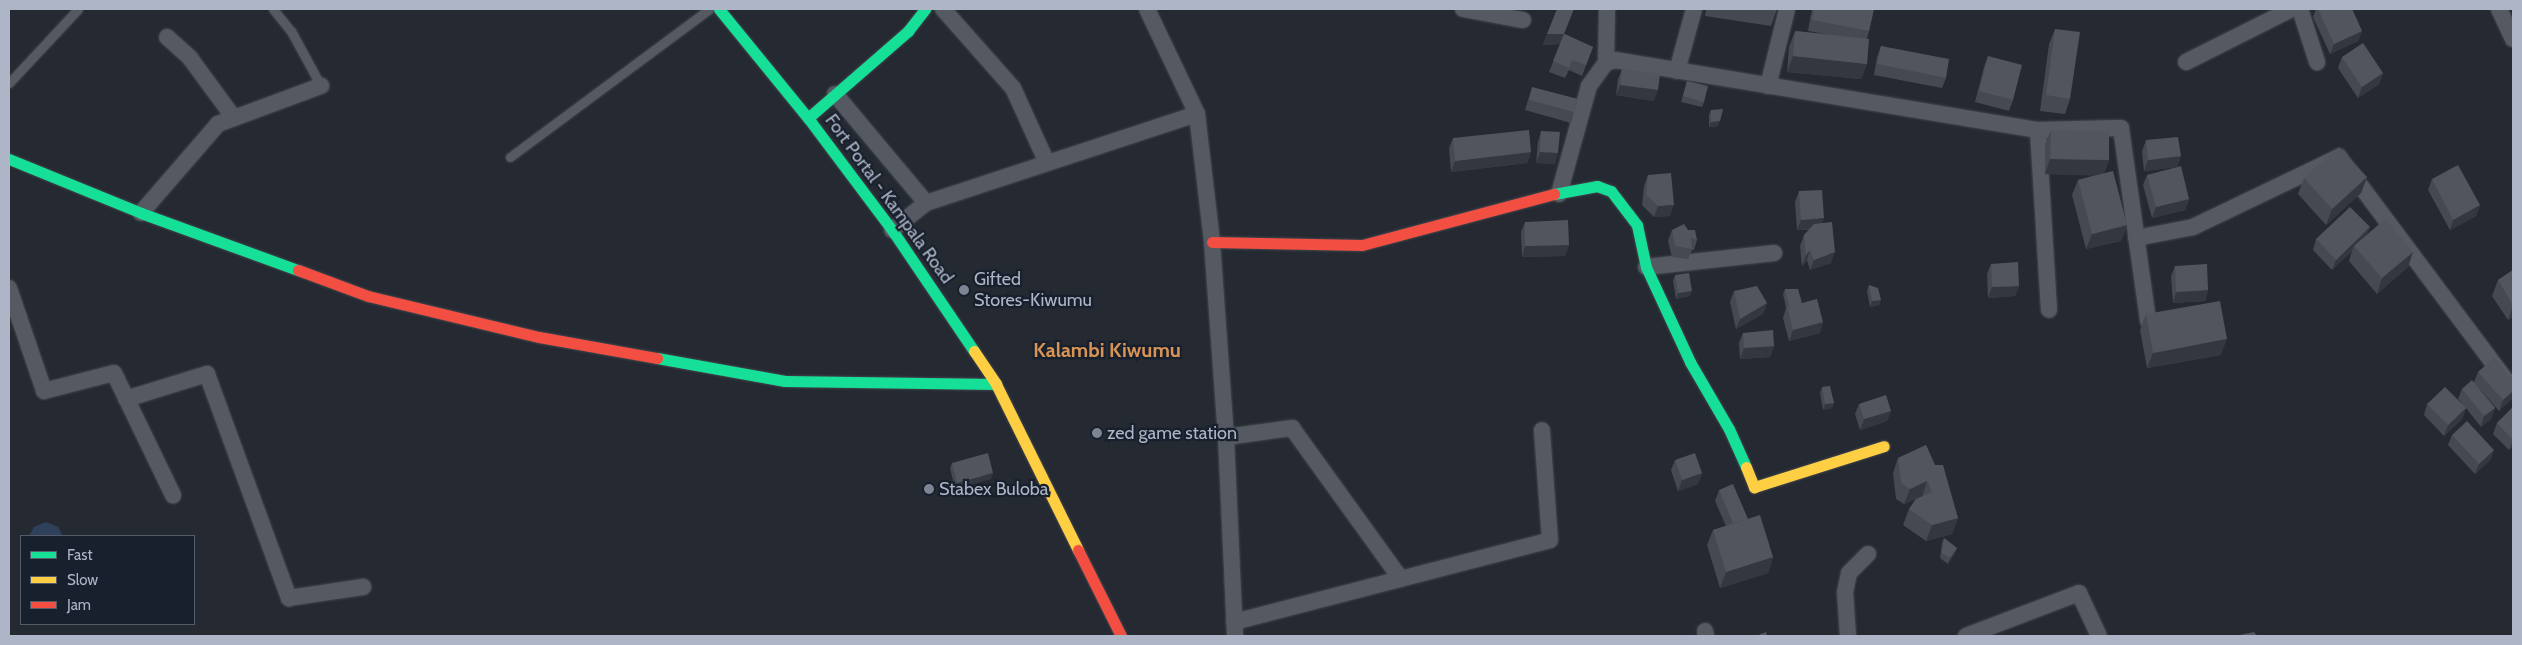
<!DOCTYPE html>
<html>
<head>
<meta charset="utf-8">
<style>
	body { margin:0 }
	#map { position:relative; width:2522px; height:645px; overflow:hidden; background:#252a32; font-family:Cabin,sans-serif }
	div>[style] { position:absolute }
	.water>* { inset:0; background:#2f405b }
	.roads { filter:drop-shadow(0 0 1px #42464d) drop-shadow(0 0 1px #42464d) }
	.lane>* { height:9px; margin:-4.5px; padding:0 4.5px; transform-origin:4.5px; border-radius:4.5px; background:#545962 }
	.street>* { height:16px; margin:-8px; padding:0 8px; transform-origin:8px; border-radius:8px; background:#545962 }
	.fast>* { height:11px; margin:-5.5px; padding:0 5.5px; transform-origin:5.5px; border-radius:5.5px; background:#16e098 }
	.slow>* { height:11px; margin:-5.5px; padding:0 5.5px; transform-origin:5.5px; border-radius:5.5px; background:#ffcf43 }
	.jam>* { height:11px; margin:-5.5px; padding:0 5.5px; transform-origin:5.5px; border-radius:5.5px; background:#f24e42 }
	.wall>* { inset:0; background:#454952 }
	.shaded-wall>* { inset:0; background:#333840 }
	.building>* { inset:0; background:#50555e }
	.dots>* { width:14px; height:14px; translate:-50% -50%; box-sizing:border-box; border:2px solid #18202d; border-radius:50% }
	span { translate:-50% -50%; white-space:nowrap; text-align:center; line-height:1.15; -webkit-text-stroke:4.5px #18202d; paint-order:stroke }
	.street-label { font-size:18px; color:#adb5c6 }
	.poi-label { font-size:18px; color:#adb5c6 }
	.left { translate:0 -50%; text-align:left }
	.quarter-label { font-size:20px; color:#d89355; font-weight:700 }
	.frame { position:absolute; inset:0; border:10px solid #adb5c6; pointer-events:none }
	.legend { position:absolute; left:20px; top:535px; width:175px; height:90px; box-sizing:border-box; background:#18202d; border:1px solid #545c6a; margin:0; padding:6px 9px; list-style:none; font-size:15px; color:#adb5c6 }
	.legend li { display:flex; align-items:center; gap:10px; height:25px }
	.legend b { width:25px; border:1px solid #545c6a }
</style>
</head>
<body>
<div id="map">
	<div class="water">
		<div style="clip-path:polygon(46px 522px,58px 527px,63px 536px,29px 536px,34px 527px)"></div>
	</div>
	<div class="roads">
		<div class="lane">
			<div style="left:273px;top:9px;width:28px;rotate:51deg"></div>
			<div style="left:291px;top:31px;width:63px;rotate:61.4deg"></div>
			<div style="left:9px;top:83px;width:101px;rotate:-47deg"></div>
			<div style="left:510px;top:157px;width:248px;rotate:-36.6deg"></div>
		</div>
		<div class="street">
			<div style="left:943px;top:9px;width:106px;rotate:48.5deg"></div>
			<div style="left:1013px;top:88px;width:82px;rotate:65.6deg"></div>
			<div style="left:1147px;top:9px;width:116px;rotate:64.5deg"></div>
			<div style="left:1197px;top:114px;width:129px;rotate:83.3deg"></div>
			<div style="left:1212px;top:242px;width:196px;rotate:85.9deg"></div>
			<div style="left:1226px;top:437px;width:199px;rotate:87.4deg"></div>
			<div style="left:1463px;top:9px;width:61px;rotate:10.4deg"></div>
			<div style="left:2300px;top:9px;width:56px;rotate:72.2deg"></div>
			<div style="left:2499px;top:9px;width:33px;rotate:65deg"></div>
			<div style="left:167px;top:37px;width:31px;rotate:42deg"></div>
			<div style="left:190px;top:58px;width:74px;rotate:53.7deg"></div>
			<div style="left:2186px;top:62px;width:119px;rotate:-26.6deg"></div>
			<div style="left:1606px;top:63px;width:54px;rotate:-88.9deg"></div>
			<div style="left:1677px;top:71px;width:64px;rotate:-74.7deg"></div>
			<div style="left:1768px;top:86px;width:79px;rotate:-76.1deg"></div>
			<div style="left:835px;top:94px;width:142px;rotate:50.1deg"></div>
			<div style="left:2038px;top:130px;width:180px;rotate:86.5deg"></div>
			<div style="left:1559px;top:194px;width:112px;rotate:-74.5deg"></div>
			<div style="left:1589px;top:86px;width:29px;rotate:-54deg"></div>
			<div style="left:1606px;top:63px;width:9px;rotate:-18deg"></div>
			<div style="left:1615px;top:60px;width:429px;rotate:9.4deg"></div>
			<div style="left:2038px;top:130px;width:83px;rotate:-1.4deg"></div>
			<div style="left:2121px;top:128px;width:195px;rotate:82deg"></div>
			<div style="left:141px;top:213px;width:118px;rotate:-49.1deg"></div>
			<div style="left:218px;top:124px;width:110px;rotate:-20.3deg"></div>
			<div style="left:892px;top:230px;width:43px;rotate:-38.5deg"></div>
			<div style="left:926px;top:203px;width:285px;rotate:-18.2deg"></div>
			<div style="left:2136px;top:238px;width:58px;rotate:-10.9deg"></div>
			<div style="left:2193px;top:227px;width:162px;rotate:-25.6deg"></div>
			<div style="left:2339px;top:157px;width:291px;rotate:53.2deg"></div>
			<div style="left:1646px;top:267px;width:129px;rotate:-6.2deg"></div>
			<div style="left:9px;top:288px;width:109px;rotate:71.2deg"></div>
			<div style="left:44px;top:391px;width:72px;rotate:-14.4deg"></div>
			<div style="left:114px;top:373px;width:136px;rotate:64.2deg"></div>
			<div style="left:126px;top:399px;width:85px;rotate:-17.2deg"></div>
			<div style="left:207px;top:374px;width:239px;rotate:69.9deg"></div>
			<div style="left:289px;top:598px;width:75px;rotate:-8.5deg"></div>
			<div style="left:1226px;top:437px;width:67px;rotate:-7.8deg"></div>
			<div style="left:1292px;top:428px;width:186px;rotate:54.2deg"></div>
			<div style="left:1234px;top:622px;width:326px;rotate:-14.5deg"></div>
			<div style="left:1550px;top:540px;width:110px;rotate:-94.2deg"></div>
			<div style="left:1705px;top:631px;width:5px;rotate:79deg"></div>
			<div style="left:1848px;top:636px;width:44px;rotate:-93.9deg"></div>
			<div style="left:1845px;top:592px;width:19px;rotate:-78deg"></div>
			<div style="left:1849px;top:573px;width:27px;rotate:-45deg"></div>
			<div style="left:1966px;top:636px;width:121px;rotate:-20.8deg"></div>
			<div style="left:2079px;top:593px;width:47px;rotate:65.1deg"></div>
		</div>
		<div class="fast">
			<div style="left:719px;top:9px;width:141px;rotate:50.8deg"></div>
			<div style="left:808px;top:118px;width:140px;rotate:53.1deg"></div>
			<div style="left:892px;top:230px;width:146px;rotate:55.9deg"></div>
			<div style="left:808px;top:118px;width:133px;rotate:-41deg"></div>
			<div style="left:908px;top:31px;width:28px;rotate:-52deg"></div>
			<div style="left:9px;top:159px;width:143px;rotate:22.2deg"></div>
			<div style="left:141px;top:213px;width:167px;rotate:20deg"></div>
			<div style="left:1554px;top:194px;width:44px;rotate:-10.5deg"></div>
			<div style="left:1597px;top:186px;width:15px;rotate:20deg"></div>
			<div style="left:1611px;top:191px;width:43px;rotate:52.6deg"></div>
			<div style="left:1637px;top:225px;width:43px;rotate:77.9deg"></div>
			<div style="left:1646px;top:267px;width:105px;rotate:65.1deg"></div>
			<div style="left:1690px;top:362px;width:78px;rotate:59.8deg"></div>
			<div style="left:1729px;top:429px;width:42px;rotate:65.9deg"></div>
			<div style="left:657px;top:358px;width:130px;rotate:10.2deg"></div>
			<div style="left:785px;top:381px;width:211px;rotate:0.8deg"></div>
		</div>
		<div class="slow">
			<div style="left:974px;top:351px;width:40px;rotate:56deg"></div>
			<div style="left:996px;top:384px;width:185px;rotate:63.7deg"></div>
			<div style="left:1746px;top:467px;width:22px;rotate:68deg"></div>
			<div style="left:1754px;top:487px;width:136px;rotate:-17.5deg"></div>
		</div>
		<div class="jam">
			<div style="left:1212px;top:242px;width:150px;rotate:1.1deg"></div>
			<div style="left:1362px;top:245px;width:199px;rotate:-14.9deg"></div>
			<div style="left:298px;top:270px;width:75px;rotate:20.4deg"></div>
			<div style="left:368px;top:296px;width:176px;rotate:13.5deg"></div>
			<div style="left:539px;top:337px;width:120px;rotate:10.1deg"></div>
			<div style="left:1078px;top:550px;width:96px;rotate:63.4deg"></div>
		</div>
	</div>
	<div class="wall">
		<div style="clip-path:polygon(1706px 9px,1777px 9px,1771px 26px,1705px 16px)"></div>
		<div style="clip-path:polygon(1812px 9px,1874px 9px,1869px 31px,1867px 38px,1867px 64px,1861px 79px,1787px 72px,1789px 47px,1795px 31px,1825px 34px,1808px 31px)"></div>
		<div style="clip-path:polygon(2316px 9px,2352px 9px,2362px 31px,2358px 41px,2330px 54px,2313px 17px)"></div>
		<div style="clip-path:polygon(2055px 29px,2070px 99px,2065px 114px,2040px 111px,2049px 44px)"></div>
		<div style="clip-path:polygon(1547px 34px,1565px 34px,1593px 47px,1582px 76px,1569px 70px,1565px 78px,1549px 72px,1560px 44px,1543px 45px)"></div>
		<div style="clip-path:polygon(1881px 46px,1946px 78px,1942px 88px,1874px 75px,1877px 57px)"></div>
		<div style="clip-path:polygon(1988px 56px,2013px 100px,2009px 111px,1975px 102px,1984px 67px)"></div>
		<div style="clip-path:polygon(2342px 57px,2383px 73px,2379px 84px,2358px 98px,2338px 68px)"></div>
		<div style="clip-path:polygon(1622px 69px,1654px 101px,1616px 95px,1618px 79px)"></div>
		<div style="clip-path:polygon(1687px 81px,1704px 102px,1702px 107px,1681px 102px)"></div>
		<div style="clip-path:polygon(1532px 87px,1574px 112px,1571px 123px,1525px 110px)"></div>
		<div style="clip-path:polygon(1711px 110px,1718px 126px,1709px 127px,1709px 115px)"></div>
		<div style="clip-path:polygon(2051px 130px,2109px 160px,2104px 173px,2127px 225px,2121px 241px,2086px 249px,2072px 195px,2078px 180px,2096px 175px,2045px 174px,2045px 145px)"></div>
		<div style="clip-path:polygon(1541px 131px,1555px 164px,1536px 163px,1538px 142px)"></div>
		<div style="clip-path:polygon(1453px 138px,1531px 152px,1527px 163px,1451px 172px,1449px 148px)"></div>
		<div style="clip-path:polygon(2146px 140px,2181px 156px,2177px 167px,2144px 171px,2142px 151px)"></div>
		<div style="clip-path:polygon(1648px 175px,1670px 216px,1654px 217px,1642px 205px,1644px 186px)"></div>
		<div style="clip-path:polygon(2147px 175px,2189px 199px,2185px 210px,2152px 218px,2143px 185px)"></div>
		<div style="clip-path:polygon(2367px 177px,2361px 193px,2326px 225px,2298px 194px,2304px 178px)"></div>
		<div style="clip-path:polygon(2432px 179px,2480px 205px,2476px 216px,2450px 230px,2428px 190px)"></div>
		<div style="clip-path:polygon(1799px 191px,1822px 223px,1831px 263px,1810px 270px,1807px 260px,1802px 266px,1800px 246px,1804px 235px,1809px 230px,1797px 230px,1795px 202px)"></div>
		<div style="clip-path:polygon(1525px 222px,1569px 245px,1565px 256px,1522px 257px,1521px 232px)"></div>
		<div style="clip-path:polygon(1672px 230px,1688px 230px,1697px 240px,1694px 250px,1692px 250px,1688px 259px,1672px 257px,1668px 241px)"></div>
		<div style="clip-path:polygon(2367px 235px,2413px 252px,2408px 267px,2377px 294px,2349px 261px,2352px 251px,2332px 270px,2313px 250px,2316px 239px)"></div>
		<div style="clip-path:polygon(1991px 264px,2019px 286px,2015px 296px,1988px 298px,1987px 274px)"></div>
		<div style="clip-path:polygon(2175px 266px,2208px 290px,2205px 301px,2173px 303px,2171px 276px)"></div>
		<div style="clip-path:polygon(2513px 270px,2513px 317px,2508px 320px,2492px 296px,2498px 280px)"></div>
		<div style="clip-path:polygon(1675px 275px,1690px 296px,1676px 299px,1673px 281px)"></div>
		<div style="clip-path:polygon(1869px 285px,1881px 300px,1879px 305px,1870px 307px,1867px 291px)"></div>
		<div style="clip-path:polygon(1785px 289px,1823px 322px,1820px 333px,1789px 341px,1783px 318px,1786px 308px,1783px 294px)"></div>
		<div style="clip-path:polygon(1734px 291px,1767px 303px,1763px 314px,1736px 329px,1730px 302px)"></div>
		<div style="clip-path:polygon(2146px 314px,2221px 355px,2147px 368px,2140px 330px)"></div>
		<div style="clip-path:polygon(1743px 333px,1774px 346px,1770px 357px,1740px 359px,1739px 343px)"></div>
		<div style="clip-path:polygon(2478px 372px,2513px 380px,2513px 398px,2499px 411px,2478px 387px,2495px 408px,2491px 419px,2481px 427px,2466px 408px,2462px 419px,2444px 436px,2424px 415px,2427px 404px,2465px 408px,2458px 399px,2462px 389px,2474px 382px)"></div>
		<div style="clip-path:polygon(1822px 387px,1834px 403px,1832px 408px,1823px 410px,1820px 393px)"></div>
		<div style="clip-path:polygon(1859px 404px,1891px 411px,1887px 421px,1860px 430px,1855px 414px)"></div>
		<div style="clip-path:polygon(2513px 407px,2513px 446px,2509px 450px,2493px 434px,2497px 423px)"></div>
		<div style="clip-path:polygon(2452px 435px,2494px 450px,2490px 460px,2475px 474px,2448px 445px)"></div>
		<div style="clip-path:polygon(1926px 445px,1958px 518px,1952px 534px,1926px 541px,1903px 525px,1909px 509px,1916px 499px,1904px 504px,1896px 499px,1893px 473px,1898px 458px)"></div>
		<div style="clip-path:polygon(1675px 460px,1702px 473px,1698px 484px,1678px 491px,1671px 470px)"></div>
		<div style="clip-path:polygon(952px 463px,991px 479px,955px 488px,950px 468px)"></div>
		<div style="clip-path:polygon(1719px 490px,1748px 519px,1773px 557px,1768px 573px,1720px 588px,1707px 545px,1713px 530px,1726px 526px,1715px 501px)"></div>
		<div style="clip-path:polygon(1944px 538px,1957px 548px,1955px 553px,1948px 564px,1940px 558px,1942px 543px)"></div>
	</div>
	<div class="shaded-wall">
		<div style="clip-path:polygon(2362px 31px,2358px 41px,2330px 54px,2334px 44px)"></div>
		<div style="clip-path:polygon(1547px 34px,1564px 34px,1560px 44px,1543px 45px)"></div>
		<div style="clip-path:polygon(1793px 56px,1867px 64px,1861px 79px,1787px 72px)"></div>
		<div style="clip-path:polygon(2383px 73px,2379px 84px,2358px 98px,2362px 87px)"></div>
		<div style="clip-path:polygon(1620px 85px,1658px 90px,1654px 101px,1616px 95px)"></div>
		<div style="clip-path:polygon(1720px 121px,1718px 126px,1709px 127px,1711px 122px)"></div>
		<div style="clip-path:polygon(1531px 152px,1527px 163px,1451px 172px,1455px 161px)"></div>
		<div style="clip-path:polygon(1540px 152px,1558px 153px,1555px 164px,1536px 163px)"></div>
		<div style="clip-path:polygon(2181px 156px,2177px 167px,2144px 171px,2148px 160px)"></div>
		<div style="clip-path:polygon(2050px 159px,2109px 160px,2103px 176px,2045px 174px)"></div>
		<div style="clip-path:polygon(2367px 177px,2361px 193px,2326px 225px,2332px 209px)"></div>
		<div style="clip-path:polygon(2189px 199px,2185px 210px,2152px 218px,2156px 207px)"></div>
		<div style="clip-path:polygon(1674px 205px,1670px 216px,1654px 217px,1658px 206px)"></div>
		<div style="clip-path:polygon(2480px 205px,2476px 216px,2450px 230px,2453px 220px)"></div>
		<div style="clip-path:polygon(1824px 218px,1820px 229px,1797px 230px,1801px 220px)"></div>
		<div style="clip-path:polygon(2127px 225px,2121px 241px,2086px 249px,2092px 234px)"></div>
		<div style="clip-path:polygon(2370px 227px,2366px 238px,2354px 246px,2352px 251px,2332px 270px,2336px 260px)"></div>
		<div style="clip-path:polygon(1569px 245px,1565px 256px,1522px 257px,1525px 246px)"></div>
		<div style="clip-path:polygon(1810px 250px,1807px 260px,1802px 266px,1806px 255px)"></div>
		<div style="clip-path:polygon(1835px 252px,1831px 263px,1810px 270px,1814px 260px)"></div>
		<div style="clip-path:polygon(2413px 252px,2408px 267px,2377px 294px,2382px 278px)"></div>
		<div style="clip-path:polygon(2019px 286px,2015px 296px,1988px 298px,1992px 287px)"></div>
		<div style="clip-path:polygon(2208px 290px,2205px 301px,2173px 303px,2176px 292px)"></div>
		<div style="clip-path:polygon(1692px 291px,1690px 296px,1676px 299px,1678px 293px)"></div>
		<div style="clip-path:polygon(1881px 300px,1879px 305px,1870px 307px,1872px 301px)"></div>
		<div style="clip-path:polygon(1767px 303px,1763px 314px,1736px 329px,1740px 319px)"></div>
		<div style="clip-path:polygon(2513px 305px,2513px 317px,2508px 320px)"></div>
		<div style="clip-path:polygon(1823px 322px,1820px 333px,1789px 341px,1793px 330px)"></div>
		<div style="clip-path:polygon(2227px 339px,2221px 355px,2147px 368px,2153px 353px)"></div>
		<div style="clip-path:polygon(1774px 346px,1770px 357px,1740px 359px,1744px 348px)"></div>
		<div style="clip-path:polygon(2513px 391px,2513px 398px,2499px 411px,2503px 400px)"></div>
		<div style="clip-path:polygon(1834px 403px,1832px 408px,1823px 410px,1825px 404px)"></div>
		<div style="clip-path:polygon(2466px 408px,2462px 419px,2444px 436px,2448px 425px)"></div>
		<div style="clip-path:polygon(2495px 408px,2491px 419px,2481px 427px,2484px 416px)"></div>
		<div style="clip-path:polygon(1891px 411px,1887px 421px,1860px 430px,1864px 419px)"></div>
		<div style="clip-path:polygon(2513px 440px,2513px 446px,2509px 450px)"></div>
		<div style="clip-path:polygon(2494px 450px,2490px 460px,2475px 474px,2479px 464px)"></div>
		<div style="clip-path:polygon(993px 473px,991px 479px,955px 488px,957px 483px)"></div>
		<div style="clip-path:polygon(1702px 473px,1698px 484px,1678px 491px,1682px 480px)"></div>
		<div style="clip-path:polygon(1927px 481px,1922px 497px,1904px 504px,1910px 489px)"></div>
		<div style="clip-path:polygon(1958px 518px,1952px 534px,1926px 541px,1932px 525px)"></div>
		<div style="clip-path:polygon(1957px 548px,1955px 553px,1948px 564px,1950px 558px)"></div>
		<div style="clip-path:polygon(1773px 557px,1768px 573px,1720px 588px,1726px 572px)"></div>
	</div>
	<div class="building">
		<div style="clip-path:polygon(1557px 9px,1574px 9px,1564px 34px,1547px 34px)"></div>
		<div style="clip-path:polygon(1762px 9px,1777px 9px,1776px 11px)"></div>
		<div style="clip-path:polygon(1814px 9px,1874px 9px,1869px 31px,1812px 20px)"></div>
		<div style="clip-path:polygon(2318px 9px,2352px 9px,2362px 31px,2334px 44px)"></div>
		<div style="clip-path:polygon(2055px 29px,2080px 32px,2070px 99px,2046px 95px)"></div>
		<div style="clip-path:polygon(1795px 31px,1869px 39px,1867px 64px,1793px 56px)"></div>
		<div style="clip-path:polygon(1564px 34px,1593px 47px,1586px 65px,1572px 60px,1569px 68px,1553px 61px)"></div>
		<div style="clip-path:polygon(2363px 43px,2383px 73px,2362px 87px,2342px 57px)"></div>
		<div style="clip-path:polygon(1881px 46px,1949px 59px,1946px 78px,1877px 64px)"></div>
		<div style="clip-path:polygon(1988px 56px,2022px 65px,2013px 100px,1979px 91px)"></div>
		<div style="clip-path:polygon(1622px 69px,1660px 74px,1658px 90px,1620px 85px)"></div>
		<div style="clip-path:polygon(1687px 81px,1708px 86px,1704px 102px,1683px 96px)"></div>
		<div style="clip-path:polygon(1532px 87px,1578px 99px,1574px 112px,1529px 100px)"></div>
		<div style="clip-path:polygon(1723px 109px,1720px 121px,1711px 122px,1711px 110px)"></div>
		<div style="clip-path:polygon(1529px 130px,1531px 152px,1455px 161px,1453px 138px)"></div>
		<div style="clip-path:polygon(2051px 130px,2109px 131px,2109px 160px,2050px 159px)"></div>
		<div style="clip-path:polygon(1541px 131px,1560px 132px,1558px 153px,1540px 152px)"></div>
		<div style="clip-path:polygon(2178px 137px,2181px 156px,2148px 160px,2146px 140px)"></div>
		<div style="clip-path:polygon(2339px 147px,2367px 177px,2332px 209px,2304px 178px)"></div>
		<div style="clip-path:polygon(2458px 165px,2480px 205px,2453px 220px,2432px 179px)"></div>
		<div style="clip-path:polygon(2181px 166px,2189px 199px,2156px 207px,2147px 175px)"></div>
		<div style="clip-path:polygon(2113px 171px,2127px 225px,2092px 234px,2078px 180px)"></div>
		<div style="clip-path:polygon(1671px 173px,1674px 205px,1658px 206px,1646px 195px,1648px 175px)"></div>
		<div style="clip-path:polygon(1822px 190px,1824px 218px,1801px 220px,1799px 191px)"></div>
		<div style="clip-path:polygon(2350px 207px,2370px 227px,2336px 260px,2316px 239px)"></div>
		<div style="clip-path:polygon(2385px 219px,2413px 252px,2382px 278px,2354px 246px)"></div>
		<div style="clip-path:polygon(1568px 220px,1569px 245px,1525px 246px,1525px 222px)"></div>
		<div style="clip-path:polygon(1832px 222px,1835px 252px,1814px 260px,1810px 250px,1806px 255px,1804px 235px,1814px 224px)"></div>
		<div style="clip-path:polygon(1684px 224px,1688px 230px,1695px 230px,1697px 240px,1691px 238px,1692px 249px,1675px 246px,1672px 230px)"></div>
		<div style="clip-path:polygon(2018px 262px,2019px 286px,1992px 287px,1991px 264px)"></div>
		<div style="clip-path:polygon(2207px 264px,2208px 290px,2176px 292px,2175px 266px)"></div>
		<div style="clip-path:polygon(2513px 270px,2513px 305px,2498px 280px)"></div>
		<div style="clip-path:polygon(1689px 273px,1692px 291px,1678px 293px,1675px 275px)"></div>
		<div style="clip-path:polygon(1869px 285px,1878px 288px,1881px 300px,1872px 301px)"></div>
		<div style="clip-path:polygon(1757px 286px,1767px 303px,1740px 319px,1734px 291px)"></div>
		<div style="clip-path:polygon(1785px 289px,1798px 289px,1802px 303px,1789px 307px)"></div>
		<div style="clip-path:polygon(1817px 299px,1823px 322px,1793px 330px,1787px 307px)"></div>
		<div style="clip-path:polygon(2220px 301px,2227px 339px,2153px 353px,2146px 314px)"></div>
		<div style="clip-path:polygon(1773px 330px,1774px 346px,1744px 348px,1743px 333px)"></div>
		<div style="clip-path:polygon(2494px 358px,2513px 380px,2513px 391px,2503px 400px,2478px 372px)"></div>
		<div style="clip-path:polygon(2472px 380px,2495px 408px,2484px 416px,2462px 389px)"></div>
		<div style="clip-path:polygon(1830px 386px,1834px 403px,1825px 404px,1822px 387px)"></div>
		<div style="clip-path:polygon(2445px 387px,2466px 408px,2448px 425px,2427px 404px)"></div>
		<div style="clip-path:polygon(1886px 395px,1891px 411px,1864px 419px,1859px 404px)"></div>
		<div style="clip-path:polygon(2513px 407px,2513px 440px,2497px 423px)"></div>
		<div style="clip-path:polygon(2467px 421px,2494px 450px,2479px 464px,2452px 435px)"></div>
		<div style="clip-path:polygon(1926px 445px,1935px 465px,1943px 465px,1958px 518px,1932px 525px,1909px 509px,1916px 499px,1932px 492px,1927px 481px,1910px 489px,1901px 483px,1898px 458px)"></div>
		<div style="clip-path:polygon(988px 453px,993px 473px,957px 483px,952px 463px)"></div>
		<div style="clip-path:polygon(1695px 453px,1702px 473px,1682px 480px,1675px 460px)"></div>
		<div style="clip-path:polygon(1733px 484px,1748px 519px,1733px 523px,1719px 490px)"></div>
		<div style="clip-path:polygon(1760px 515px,1773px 557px,1726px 572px,1713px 530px)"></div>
		<div style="clip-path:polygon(1944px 538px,1957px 548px,1950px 558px,1942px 553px)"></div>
		<div style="clip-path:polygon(1766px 632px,1767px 636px,1756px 636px)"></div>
		<div style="clip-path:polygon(2254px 632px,2257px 636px,2240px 636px,2240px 635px)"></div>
	</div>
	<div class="dots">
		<div style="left:964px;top:290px;background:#7d8492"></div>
		<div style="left:1097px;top:433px;background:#7d8492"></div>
		<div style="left:929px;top:489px;background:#7d8492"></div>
	</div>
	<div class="street-label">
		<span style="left:889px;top:199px;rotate:54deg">Fort Portal - Kampala Road</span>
	</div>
	<div class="poi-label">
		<span class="left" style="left:974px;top:290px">Gifted<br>Stores-Kiwumu</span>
		<span class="left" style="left:1107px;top:433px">zed game station</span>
		<span class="left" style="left:939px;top:489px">Stabex Buloba</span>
	</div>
	<div class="quarter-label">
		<span style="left:1107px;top:350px">Kalambi Kiwumu</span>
	</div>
	<div class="frame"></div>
	<ul class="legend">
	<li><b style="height:6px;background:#16e098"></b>Fast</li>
	<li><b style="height:6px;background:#ffcf43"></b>Slow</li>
	<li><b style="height:6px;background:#f24e42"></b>Jam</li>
	</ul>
</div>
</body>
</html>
